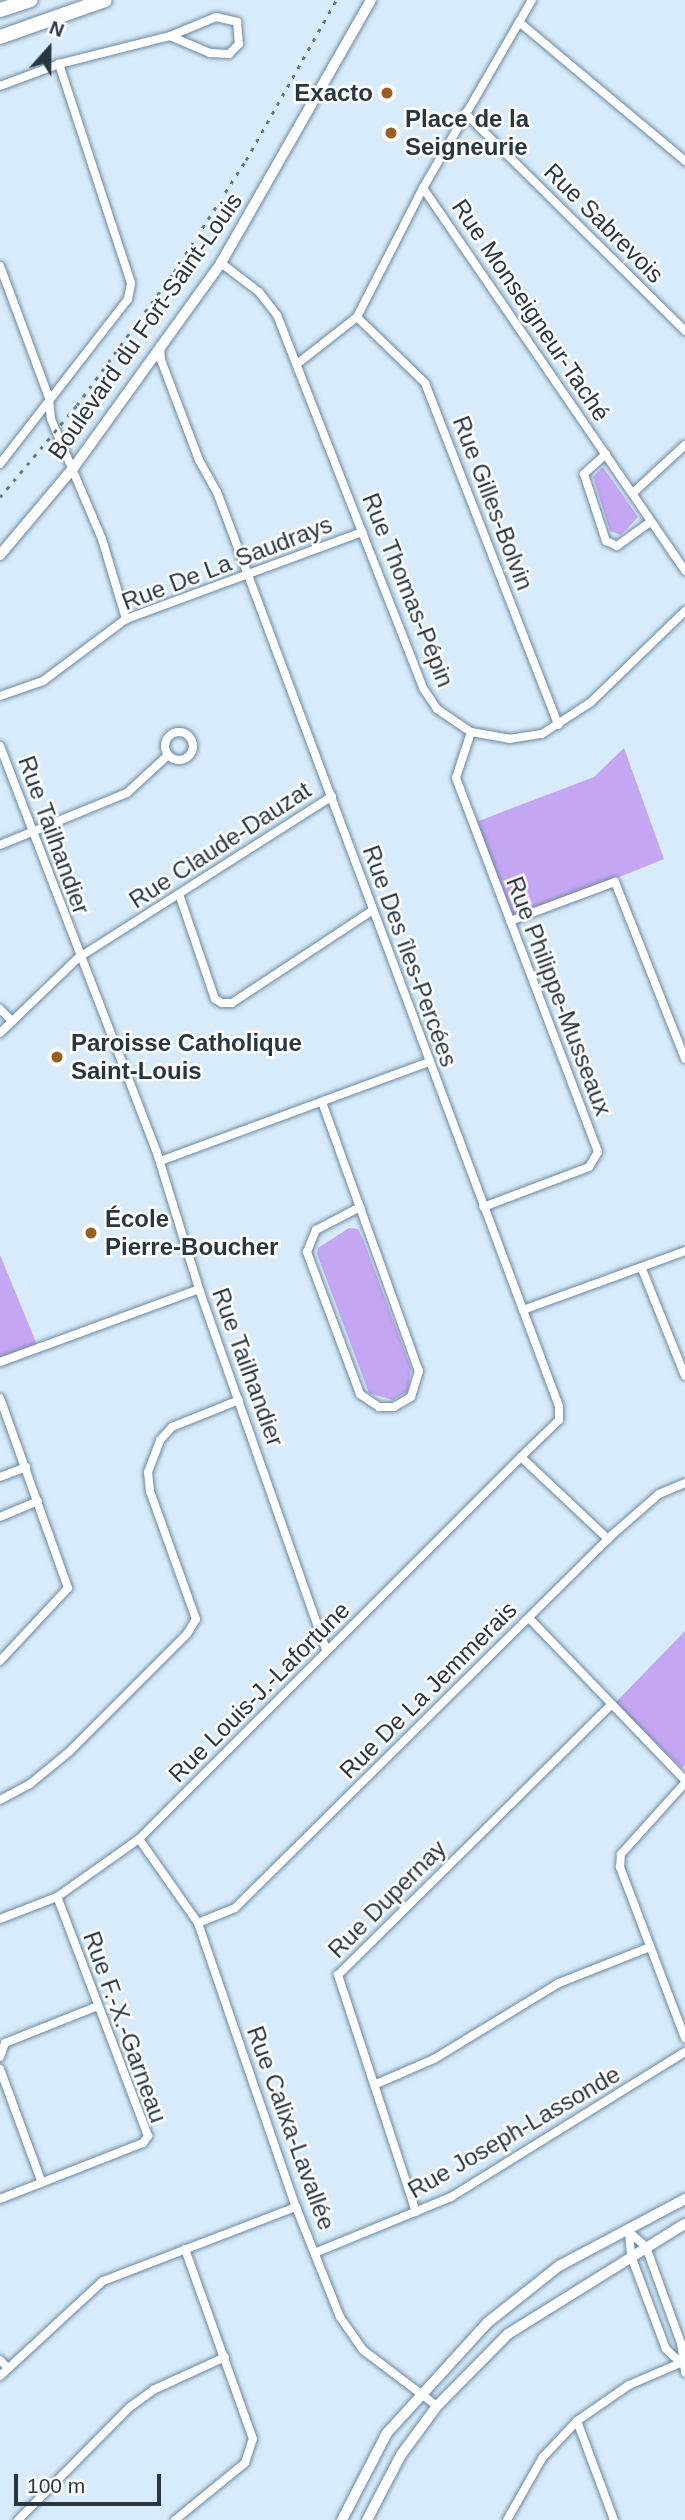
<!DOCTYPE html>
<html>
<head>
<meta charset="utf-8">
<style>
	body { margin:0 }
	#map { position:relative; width:685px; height:2520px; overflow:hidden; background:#d7ebfa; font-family:Helvetica,sans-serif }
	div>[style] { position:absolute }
	.green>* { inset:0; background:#c5a6f3 }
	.roads { filter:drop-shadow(0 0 2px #6a88a0) drop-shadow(0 0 2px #6a88a0) }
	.street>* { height:8px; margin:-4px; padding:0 4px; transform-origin:4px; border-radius:4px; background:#fff }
	.street>.ring { margin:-4px; padding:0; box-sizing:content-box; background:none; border:8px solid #fff; border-radius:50% }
	.secondary>* { height:10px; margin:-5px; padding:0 5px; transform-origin:5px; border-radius:5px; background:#fff }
	.highway>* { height:14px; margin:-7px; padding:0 7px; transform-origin:7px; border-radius:7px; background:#fff }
	.rail>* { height:2.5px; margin-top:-1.25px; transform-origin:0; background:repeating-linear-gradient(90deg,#657581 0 3.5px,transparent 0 10.5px) }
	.dots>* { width:19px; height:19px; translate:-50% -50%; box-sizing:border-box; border:4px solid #fff; border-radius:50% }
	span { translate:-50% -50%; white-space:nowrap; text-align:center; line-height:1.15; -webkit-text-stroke:5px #fff; paint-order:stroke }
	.poi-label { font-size:24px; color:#293640; font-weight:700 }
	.right { translate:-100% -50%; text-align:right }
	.left { translate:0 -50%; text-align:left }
	.street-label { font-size:24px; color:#293640 }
	.north { position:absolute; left:14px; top:14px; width:70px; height:70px; -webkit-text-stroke:5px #fff; paint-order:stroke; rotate:21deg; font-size:19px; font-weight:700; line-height:28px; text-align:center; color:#293640 }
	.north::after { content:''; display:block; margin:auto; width:24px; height:32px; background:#293640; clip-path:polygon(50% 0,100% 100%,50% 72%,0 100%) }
	.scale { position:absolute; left:14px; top:2474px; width:147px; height:32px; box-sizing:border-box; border:4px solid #293640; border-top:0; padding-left:9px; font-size:21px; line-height:24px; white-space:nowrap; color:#293640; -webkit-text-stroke:5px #fff; paint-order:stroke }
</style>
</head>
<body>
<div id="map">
	<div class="green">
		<div style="clip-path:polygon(603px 467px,638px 517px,621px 535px,610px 531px,593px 477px)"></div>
		<div style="clip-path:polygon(624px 748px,664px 859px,510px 921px,471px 824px,594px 777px)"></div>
		<div style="clip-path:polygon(349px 1228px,358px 1229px,363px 1239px,411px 1368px,408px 1391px,393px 1400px,369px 1393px,317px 1254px,318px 1248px)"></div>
		<div style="clip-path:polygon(0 1255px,38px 1347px,0 1362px)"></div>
		<div style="clip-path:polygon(685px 1631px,685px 1765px,682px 1768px,615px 1703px)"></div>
	</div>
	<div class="roads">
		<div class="street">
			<div style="left:519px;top:22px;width:217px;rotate:39.9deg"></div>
			<div style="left:0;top:86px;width:63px;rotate:-20.4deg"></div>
			<div style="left:59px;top:64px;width:114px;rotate:-14.2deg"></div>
			<div style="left:170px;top:36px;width:50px;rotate:-22.4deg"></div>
			<div style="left:216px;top:17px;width:22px;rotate:13deg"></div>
			<div style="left:237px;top:22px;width:22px;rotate:85deg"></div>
			<div style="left:239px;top:44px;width:14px;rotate:135deg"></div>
			<div style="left:229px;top:54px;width:19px;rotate:-177deg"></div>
			<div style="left:210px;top:53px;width:43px;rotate:-157deg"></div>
			<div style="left:465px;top:113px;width:310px;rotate:44.7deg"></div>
			<div style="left:423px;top:188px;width:464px;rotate:55.6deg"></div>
			<div style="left:221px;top:263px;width:48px;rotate:37.3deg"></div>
			<div style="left:259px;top:292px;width:29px;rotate:52deg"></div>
			<div style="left:277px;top:315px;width:401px;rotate:68.6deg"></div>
			<div style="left:423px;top:688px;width:25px;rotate:56deg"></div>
			<div style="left:437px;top:709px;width:41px;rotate:34.1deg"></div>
			<div style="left:471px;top:732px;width:39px;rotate:10deg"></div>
			<div style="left:509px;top:739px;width:33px;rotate:-9deg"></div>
			<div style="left:542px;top:734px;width:59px;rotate:-33.1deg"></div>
			<div style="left:591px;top:702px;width:131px;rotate:-44.1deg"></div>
			<div style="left:0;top:266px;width:141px;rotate:69.6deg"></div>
			<div style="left:49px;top:398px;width:21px;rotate:85deg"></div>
			<div style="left:51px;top:419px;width:130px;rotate:67deg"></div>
			<div style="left:102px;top:539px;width:84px;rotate:73.3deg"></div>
			<div style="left:357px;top:317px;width:95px;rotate:44.1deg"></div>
			<div style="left:425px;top:383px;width:367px;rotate:68.7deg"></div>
			<div style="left:160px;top:346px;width:14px;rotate:86deg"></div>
			<div style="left:161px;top:360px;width:107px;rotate:69.2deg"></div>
			<div style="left:199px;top:460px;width:37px;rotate:61deg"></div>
			<div style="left:217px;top:492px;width:976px;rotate:69.49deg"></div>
			<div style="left:559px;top:1406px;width:14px;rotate:90deg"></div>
			<div style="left:559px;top:1420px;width:53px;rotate:135.8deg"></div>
			<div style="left:521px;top:1457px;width:120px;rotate:43.3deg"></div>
			<div style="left:297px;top:364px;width:76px;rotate:-38.1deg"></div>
			<div style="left:357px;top:317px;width:145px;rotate:-62.9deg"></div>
			<div style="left:423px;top:188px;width:217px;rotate:-59.9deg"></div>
			<div style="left:606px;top:454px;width:30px;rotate:138deg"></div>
			<div style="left:584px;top:474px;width:71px;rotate:71.8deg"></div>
			<div style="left:606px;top:541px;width:12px;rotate:24deg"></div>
			<div style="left:617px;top:546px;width:41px;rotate:-36deg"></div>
			<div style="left:0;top:464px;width:209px;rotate:-52.2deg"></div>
			<div style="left:128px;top:299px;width:16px;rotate:-79deg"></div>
			<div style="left:131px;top:283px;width:231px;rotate:-108.2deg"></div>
			<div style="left:634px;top:492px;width:69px;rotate:-42.7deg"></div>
			<div style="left:0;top:696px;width:46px;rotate:-19.2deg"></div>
			<div style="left:43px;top:681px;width:104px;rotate:-36.8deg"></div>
			<div style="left:126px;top:619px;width:252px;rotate:-20.2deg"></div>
			<div style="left:471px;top:732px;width:48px;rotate:108.1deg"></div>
			<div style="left:456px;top:778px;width:400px;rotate:69.2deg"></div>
			<div style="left:598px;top:1152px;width:17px;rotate:121deg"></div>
			<div style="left:589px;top:1167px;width:113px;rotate:159.3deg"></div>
			<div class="ring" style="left:165px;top:732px;width:20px;height:20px"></div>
			<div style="left:0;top:746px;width:436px;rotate:68.9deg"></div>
			<div style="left:157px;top:1153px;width:142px;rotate:72.8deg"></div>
			<div style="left:199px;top:1289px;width:382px;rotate:70.6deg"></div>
			<div style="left:0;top:845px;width:137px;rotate:-22.3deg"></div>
			<div style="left:127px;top:793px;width:56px;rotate:-42.8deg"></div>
			<div style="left:179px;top:894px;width:111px;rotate:71.1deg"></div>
			<div style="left:215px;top:999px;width:8px;rotate:30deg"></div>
			<div style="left:222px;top:1003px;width:10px"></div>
			<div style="left:232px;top:1003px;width:169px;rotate:-33.4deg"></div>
			<div style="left:510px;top:921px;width:112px;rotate:-20.4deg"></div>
			<div style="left:615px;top:882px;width:190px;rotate:68.4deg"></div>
			<div style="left:0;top:1009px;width:17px;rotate:45deg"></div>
			<div style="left:0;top:1033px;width:108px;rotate:-43.9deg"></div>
			<div style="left:78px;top:958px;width:301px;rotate:-32.5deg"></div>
			<div style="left:322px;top:1102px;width:286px;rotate:70.2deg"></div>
			<div style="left:419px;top:1371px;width:27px;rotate:107deg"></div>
			<div style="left:411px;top:1397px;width:20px;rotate:150deg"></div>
			<div style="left:394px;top:1407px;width:15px;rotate:180deg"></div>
			<div style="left:379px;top:1407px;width:23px;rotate:-146deg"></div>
			<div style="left:360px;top:1394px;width:152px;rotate:-110.5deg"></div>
			<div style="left:307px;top:1252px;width:24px;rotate:-68deg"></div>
			<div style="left:316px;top:1230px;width:50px;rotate:-27.6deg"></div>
			<div style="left:160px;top:1161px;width:284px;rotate:-20.2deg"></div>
			<div style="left:642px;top:1269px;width:115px;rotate:68.1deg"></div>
			<div style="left:523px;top:1310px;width:172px;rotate:-20deg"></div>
			<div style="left:0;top:1362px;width:212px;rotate:-20.1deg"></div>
			<div style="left:0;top:1398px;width:202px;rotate:70.3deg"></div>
			<div style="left:68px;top:1588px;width:100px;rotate:133deg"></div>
			<div style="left:0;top:1477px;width:28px;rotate:-21deg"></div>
			<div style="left:0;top:1517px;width:41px;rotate:-22.8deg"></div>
			<div style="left:529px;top:1618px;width:225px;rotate:46.1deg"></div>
			<div style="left:685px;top:1783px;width:96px;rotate:132deg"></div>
			<div style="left:621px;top:1854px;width:13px;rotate:94deg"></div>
			<div style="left:620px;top:1867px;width:183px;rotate:69.2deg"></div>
			<div style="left:0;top:1800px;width:34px;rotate:-28deg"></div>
			<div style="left:30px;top:1784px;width:50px;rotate:-39.4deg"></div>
			<div style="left:69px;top:1752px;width:167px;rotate:-45deg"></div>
			<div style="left:187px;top:1634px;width:17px;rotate:-59deg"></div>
			<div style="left:196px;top:1619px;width:136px;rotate:-109.8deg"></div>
			<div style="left:150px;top:1491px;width:19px;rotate:-96deg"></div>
			<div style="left:148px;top:1472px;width:34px;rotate:-69deg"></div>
			<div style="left:160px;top:1440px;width:18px;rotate:-47deg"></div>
			<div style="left:172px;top:1427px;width:72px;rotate:-21.9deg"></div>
			<div style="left:139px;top:1839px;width:103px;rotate:54.9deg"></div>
			<div style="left:198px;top:1923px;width:300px;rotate:71deg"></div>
			<div style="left:296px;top:2207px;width:118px;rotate:68.2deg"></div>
			<div style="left:340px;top:2317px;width:40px;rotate:55.1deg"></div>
			<div style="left:363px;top:2350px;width:93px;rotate:37.1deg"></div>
			<div style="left:0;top:1919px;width:61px;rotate:-21.1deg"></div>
			<div style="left:57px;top:1897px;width:100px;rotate:-35.3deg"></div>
			<div style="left:139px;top:1839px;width:540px;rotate:-45deg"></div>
			<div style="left:198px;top:1923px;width:40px;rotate:-22deg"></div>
			<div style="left:235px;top:1908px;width:530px;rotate:-44.69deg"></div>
			<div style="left:612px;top:1535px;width:62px;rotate:-41.1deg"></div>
			<div style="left:659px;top:1494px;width:28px;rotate:-23deg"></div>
			<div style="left:0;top:2057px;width:15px;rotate:-70deg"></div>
			<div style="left:5px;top:2043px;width:100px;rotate:-21.7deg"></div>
			<div style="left:0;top:2069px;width:121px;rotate:69.8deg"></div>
			<div style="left:374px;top:2085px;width:65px;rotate:-23.4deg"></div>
			<div style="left:434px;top:2059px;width:146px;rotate:-31.3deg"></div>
			<div style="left:559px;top:1983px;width:98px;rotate:-21.6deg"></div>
			<div style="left:0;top:2199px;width:154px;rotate:-21.4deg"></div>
			<div style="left:143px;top:2143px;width:9px;rotate:-54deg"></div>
			<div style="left:148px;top:2136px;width:256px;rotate:-110.8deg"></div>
			<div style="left:416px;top:2212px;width:250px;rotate:-108.2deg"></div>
			<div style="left:338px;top:1975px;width:384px;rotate:-44.7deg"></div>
			<div style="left:629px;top:2232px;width:23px;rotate:41deg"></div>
			<div style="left:646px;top:2247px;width:102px;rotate:70deg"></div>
			<div style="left:681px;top:2343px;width:30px;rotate:82deg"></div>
			<div style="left:629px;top:2232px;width:24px;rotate:85deg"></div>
			<div style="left:631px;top:2256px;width:99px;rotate:69.4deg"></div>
			<div style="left:666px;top:2349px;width:21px;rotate:43deg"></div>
			<div style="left:317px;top:2252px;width:145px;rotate:-22.3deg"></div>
			<div style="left:451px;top:2197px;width:275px;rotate:-31.8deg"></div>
			<div style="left:0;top:2360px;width:11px;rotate:45deg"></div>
			<div style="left:0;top:2376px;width:140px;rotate:-42.7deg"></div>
			<div style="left:103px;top:2281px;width:207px;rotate:-21deg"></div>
			<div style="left:577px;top:2421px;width:106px;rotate:69.5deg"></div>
			<div style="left:18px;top:2520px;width:159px;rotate:-45.3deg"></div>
			<div style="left:130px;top:2407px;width:29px;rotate:-36deg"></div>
			<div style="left:153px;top:2390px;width:79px;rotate:-24.6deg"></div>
			<div style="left:175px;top:2520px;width:90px;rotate:-39.2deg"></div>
			<div style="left:245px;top:2463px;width:25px;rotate:-72deg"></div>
			<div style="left:253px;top:2439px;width:202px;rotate:-109.7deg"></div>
			<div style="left:507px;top:2520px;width:73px;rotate:-60.3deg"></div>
			<div style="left:543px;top:2457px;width:50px;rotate:-46.6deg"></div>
			<div style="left:577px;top:2421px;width:63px;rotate:-34.7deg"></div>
			<div style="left:629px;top:2385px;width:61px;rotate:-23.2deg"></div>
		</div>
		<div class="secondary">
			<div style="left:0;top:555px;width:115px;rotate:-49.9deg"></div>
			<div style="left:74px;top:467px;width:251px;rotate:-54.2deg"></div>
			<div style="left:221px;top:263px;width:303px;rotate:-60.3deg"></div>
			<div style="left:342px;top:2520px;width:98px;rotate:-62.7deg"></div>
			<div style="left:387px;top:2433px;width:149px;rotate:-47.7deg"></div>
			<div style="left:487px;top:2323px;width:92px;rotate:-38.4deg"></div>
			<div style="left:559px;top:2266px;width:143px;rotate:-28deg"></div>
			<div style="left:367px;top:2520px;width:73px;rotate:-62.4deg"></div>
			<div style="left:401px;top:2455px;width:61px;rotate:-53.7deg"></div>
			<div style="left:437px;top:2406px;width:101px;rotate:-45.4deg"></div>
			<div style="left:508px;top:2334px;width:208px;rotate:-31.9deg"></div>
		</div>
		<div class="highway">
			<div style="left:0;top:10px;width:32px;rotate:-18deg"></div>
			<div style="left:0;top:37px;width:111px;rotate:-19.4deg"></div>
		</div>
	</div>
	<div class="rail">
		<div style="left:0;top:497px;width:120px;rotate:-50.1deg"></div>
		<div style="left:77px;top:405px;width:165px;rotate:-53.9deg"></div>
		<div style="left:174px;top:272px;width:133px;rotate:-57.3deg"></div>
		<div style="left:246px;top:160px;width:184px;rotate:-60.6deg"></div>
	</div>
	<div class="dots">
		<div style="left:387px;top:93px;background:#9a5e20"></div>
		<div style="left:391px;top:133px;background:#9a5e20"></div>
		<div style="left:57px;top:1057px;background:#9a5e20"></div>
		<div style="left:91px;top:1233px;background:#9a5e20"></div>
	</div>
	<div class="poi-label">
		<span class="right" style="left:373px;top:93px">Exacto</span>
		<span class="left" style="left:405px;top:133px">Place de la<br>Seigneurie</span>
		<span class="left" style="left:71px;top:1057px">Paroisse Catholique<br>Saint-Louis</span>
		<span class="left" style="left:105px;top:1233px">École<br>Pierre-Boucher</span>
	</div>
	<div class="street-label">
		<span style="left:604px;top:223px;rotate:45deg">Rue Sabrevois</span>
		<span style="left:531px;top:310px;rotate:56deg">Rue Monseigneur-Taché</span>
		<span style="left:145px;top:326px;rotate:-55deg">Boulevard du Fort-Saint-Louis</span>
		<span style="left:493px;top:503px;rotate:69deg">Rue Gilles-Bolvin</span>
		<span style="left:227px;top:563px;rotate:-21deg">Rue De La Saudrays</span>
		<span style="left:408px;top:590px;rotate:68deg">Rue Thomas-Pépin</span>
		<span style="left:54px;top:835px;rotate:70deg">Rue Tailhandier</span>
		<span style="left:220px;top:845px;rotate:-33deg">Rue Claude-Dauzat</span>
		<span style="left:410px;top:956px;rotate:70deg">Rue Des îles-Percées</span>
		<span style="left:559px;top:996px;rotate:69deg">Rue Philippe-Musseaux</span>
		<span style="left:248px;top:1367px;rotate:70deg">Rue Tailhandier</span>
		<span style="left:428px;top:1690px;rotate:-45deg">Rue De La Jemmerais</span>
		<span style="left:259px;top:1692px;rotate:-45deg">Rue Louis-J.-Lafortune</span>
		<span style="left:387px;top:1899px;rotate:-45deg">Rue Dupernay</span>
		<span style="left:125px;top:2027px;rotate:70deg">Rue F.-X.-Garneau</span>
		<span style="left:291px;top:2128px;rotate:70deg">Rue Calixa-Lavallée</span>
		<span style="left:514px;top:2132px;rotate:-30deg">Rue Joseph-Lassonde</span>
	</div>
	<div class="north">N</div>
	<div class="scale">100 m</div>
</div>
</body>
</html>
